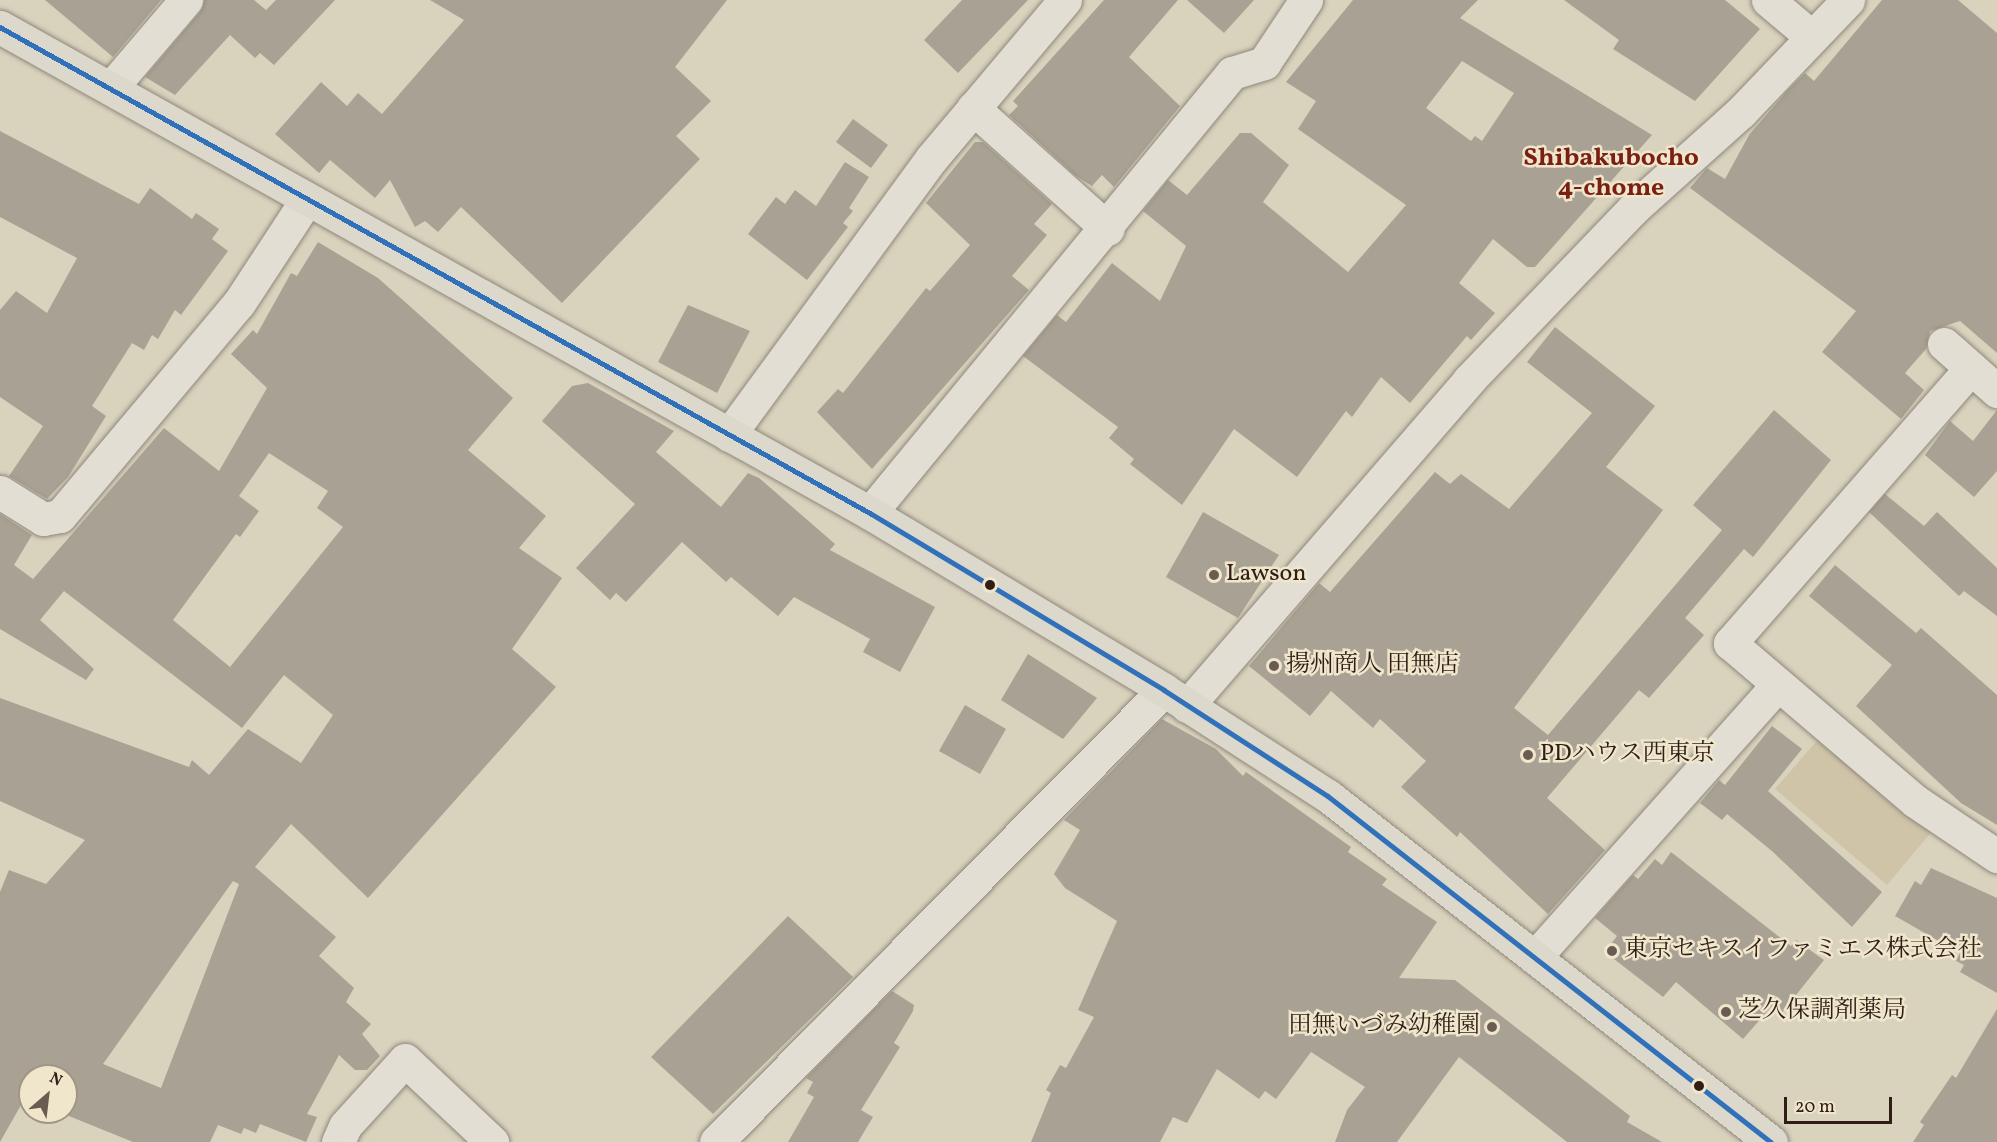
<!DOCTYPE html>
<html>
<head>
<meta charset="utf-8">
<style>
	body { margin:0 }
	#map { position:relative; width:1997px; height:1142px; overflow:hidden; background:#d9d2bd; font-family:Vollkorn,"Noto Serif JP",serif }
	div>[style] { position:absolute }
	.green>* { inset:0; background:#cfc4a8 }
	.building>* { inset:0; background:#a9a294 }
	.roads { filter:drop-shadow(0 0 2px #8f887c) drop-shadow(0 0 2px #8f887c) }
	.minor>* { height:33px; margin:-16.5px; padding:0 16.5px; transform-origin:16.5px; border-radius:16.5px; background:#e2ded3 }
	.major>* { height:33px; margin:-16.5px; padding:0 16.5px; transform-origin:16.5px; border-radius:16.5px; background:#dcd8cc }
	.bus-1>* { height:4.5px; margin:-2.25px; padding:0 2.25px; transform-origin:2.25px; border-radius:2.25px; background:#3071b9 }
	.dots>* { width:16px; height:16px; translate:-50% -50%; box-sizing:border-box; border:3px solid #efe6cc; border-radius:50% }
	span { translate:-50% -50%; white-space:nowrap; text-align:center; line-height:1.15; -webkit-text-stroke:5px #efe6cc; paint-order:stroke }
	.poi-label { font-size:24px; color:#2f1d16 }
	.left { translate:0 -50%; text-align:left }
	.right { translate:-100% -50%; text-align:right }
	.neighbourhood-label { font-size:26px; color:#7a1f14; font-weight:700 }
	.north { position:absolute; left:18px; top:1064px; width:60px; height:60px; box-sizing:border-box; background:#efe6cc; border:2px solid #a29683; border-radius:50%; rotate:28deg; font-size:16px; font-weight:700; line-height:24px; text-align:center; color:#2f1d16 }
	.north::after { content:''; display:block; margin:auto; width:21px; height:27px; background:#6a5c50; clip-path:polygon(50% 0,100% 100%,50% 72%,0 100%) }
	.scale { position:absolute; left:1784px; top:1097px; width:108px; height:27px; box-sizing:border-box; border:3px solid #2f1d16; border-top:0; padding-left:8px; font-size:18px; line-height:21px; white-space:nowrap; color:#2f1d16; -webkit-text-stroke:4px #efe6cc; paint-order:stroke }
</style>
</head>
<body>
<div id="map">
	<div class="green">
		<div style="clip-path:polygon(1822px 735px,1933px 830px,1887px 885px,1775px 789px)"></div>
	</div>
	<div class="building">
		<div style="clip-path:polygon(45px 0,161px 0,113px 57px)"></div>
		<div style="clip-path:polygon(204px 0,254px 0,266px 10px,276px 0,335px 0,274px 65px,260px 53px,255px 58px,230px 35px,175px 95px,145px 77px,200px 12px)"></div>
		<div style="clip-path:polygon(430px 0,727px 0,675px 67px,711px 101px,676px 136px,700px 159px,562px 303px,461px 207px,438px 232px,425px 221px,415px 227px,390px 180px,375px 198px,330px 160px,319px 173px,275px 134px,321px 82px,347px 106px,358px 93px,382px 114px,464px 20px)"></div>
		<div style="clip-path:polygon(962px 0,1028px 0,958px 73px,924px 40px)"></div>
		<div style="clip-path:polygon(1104px 0,1178px 0,1129px 57px,1180px 106px,1114px 187px,1102px 175px,1092px 186px,1076px 176px,1009px 115px,1018px 106px,1013px 101px)"></div>
		<div style="clip-path:polygon(1187px 0,1254px 0,1224px 33px)"></div>
		<div style="clip-path:polygon(evenodd,1353px 0,1478px 0,1460px 18px,1652px 135px,1535px 267px,1527px 267px,1493px 239px,1459px 283px,1495px 313px,1471px 340px,1467px 336px,1410px 403px,1381px 377px,1352px 417px,1346px 411px,1297px 477px,1234px 429px,1182px 505px,1130px 464px,1134px 459px,1109px 438px,1118px 427px,1023px 356px,1057px 315px,1066px 322px,1112px 263px,1160px 301px,1186px 246px,1143px 211px,1168px 180px,1187px 195px,1240px 133px,1251px 133px,1289px 165px,1263px 202px,1348px 272px,1406px 205px,1298px 129px,1316px 101px,1286px 82px,1353px 0,1462px 61px,1514px 93px,1482px 141px,1475px 136px,1471px 141px,1426px 108px,1462px 61px)"></div>
		<div style="clip-path:polygon(1564px 0,1725px 0,1760px 29px,1695px 101px,1613px 49px,1619px 40px)"></div>
		<div style="clip-path:polygon(1882px 0,1958px 0,1997px 33px,1997px 353px,1960px 321px,1930px 331px,1926px 349px,1905px 373px,1924px 390px,1901px 419px,1822px 352px,1856px 311px,1690px 188px,1707px 168px,1725px 179px,1749px 135px,1788px 90px,1805px 73px,1814px 81px)"></div>
		<div style="clip-path:polygon(853px 119px,888px 145px,871px 168px,836px 142px)"></div>
		<div style="clip-path:polygon(0 131px,139px 204px,150px 188px,192px 219px,196px 213px,219px 229px,212px 239px,228px 251px,181px 315px,175px 310px,158px 339px,152px 335px,144px 350px,132px 343px,92px 406px,106px 416px,68px 477px,47px 499px,9px 476px,43px 426px,0 397px,0 310px,16px 291px,47px 313px,77px 258px,0 217px)"></div>
		<div style="clip-path:polygon(975px 142px,983px 142px,1052px 204px,1034px 224px,1047px 235px,1012px 276px,1029px 290px,872px 469px,817px 412px,838px 389px,843px 393px,926px 288px,930px 291px,970px 245px,926px 203px)"></div>
		<div style="clip-path:polygon(845px 162px,869px 177px,849px 208px,853px 211px,843px 223px,848px 227px,807px 280px,748px 234px,776px 197px,785px 204px,795px 190px,816px 206px)"></div>
		<div style="clip-path:polygon(evenodd,318px 242px,378px 278px,513px 398px,468px 450px,546px 516px,519px 548px,562px 578px,512px 649px,556px 687px,368px 898px,291px 824px,255px 867px,336px 937px,319px 956px,354px 988px,346px 1002px,371px 1024px,362px 1034px,380px 1056px,367px 1070px,355px 1070px,339px 1055px,307px 1114px,317px 1117px,306px 1142px,260px 1124px,256px 1133px,244px 1128px,241px 1134px,218px 1125px,210px 1142px,133px 1142px,59px 1112px,66px 1112px,66px 1076px,30px 1076px,30px 1100px,25px 1098px,0 1142px,0 892px,9px 870px,46px 884px,85px 840px,0 801px,0 698px,189px 767px,192px 760px,209px 775px,248px 729px,301px 763px,333px 715px,284px 675px,242px 728px,64px 591px,40px 620px,94px 669px,86px 680px,0 629px,0 514px,32px 535px,14px 565px,33px 579px,164px 428px,219px 471px,267px 388px,231px 354px,253px 330px,257px 334px,291px 273px,297px 276px,318px 242px,269px 453px,328px 491px,317px 508px,343px 527px,230px 667px,173px 620px,236px 534px,240px 537px,259px 511px,239px 496px,269px 453px,318px 242px,233px 881px,239px 884px,161px 1088px,103px 1064px,233px 881px)"></div>
		<div style="clip-path:polygon(688px 305px,750px 331px,717px 393px,658px 362px)"></div>
		<div style="clip-path:polygon(1555px 327px,1655px 406px,1606px 467px,1663px 510px,1514px 708px,1548px 735px,1722px 530px,1693px 505px,1774px 410px,1831px 460px,1753px 557px,1744px 549px,1685px 618px,1704px 635px,1649px 698px,1639px 690px,1547px 798px,1605px 850px,1548px 914px,1460px 832px,1457px 837px,1401px 787px,1426px 761px,1380px 719px,1373px 728px,1331px 691px,1310px 716px,1249px 666px,1319px 583px,1330px 592px,1435px 472px,1450px 484px,1461px 474px,1509px 509px,1592px 413px,1527px 362px)"></div>
		<div style="clip-path:polygon(588px 383px,674px 431px,656px 452px,721px 507px,748px 473px,759px 478px,835px 544px,830px 550px,935px 607px,900px 672px,863px 652px,870px 639px,794px 597px,778px 616px,731px 577px,726px 582px,682px 542px,626px 602px,616px 593px,610px 600px,576px 568px,635px 504px,542px 421px,572px 386px)"></div>
		<div style="clip-path:polygon(1997px 410px,1997px 471px,1974px 497px,1925px 455px,1950px 421px,1973px 441px)"></div>
		<div style="clip-path:polygon(1885px 494px,1924px 526px,1937px 512px,1997px 568px,1997px 616px,1964px 591px,1959px 596px,1869px 512px)"></div>
		<div style="clip-path:polygon(1203px 512px,1279px 555px,1238px 618px,1166px 577px)"></div>
		<div style="clip-path:polygon(1835px 565px,1916px 633px,1921px 628px,1997px 695px,1997px 825px,1961px 803px,1856px 706px,1892px 665px,1809px 596px)"></div>
		<div style="clip-path:polygon(1028px 654px,1097px 698px,1063px 739px,1001px 700px)"></div>
		<div style="clip-path:polygon(965px 705px,1006px 729px,980px 774px,939px 751px)"></div>
		<div style="clip-path:polygon(1162px 719px,1216px 749px,1243px 776px,1246px 772px,1351px 847px,1348px 852px,1387px 879px,1382px 885px,1437px 922px,1399px 978px,1455px 980px,1630px 1116px,1627px 1122px,1662px 1142px,1567px 1142px,1459px 1057px,1397px 1142px,1335px 1142px,1347px 1110px,1365px 1087px,1311px 1052px,1276px 1099px,1265px 1091px,1259px 1099px,1217px 1069px,1187px 1123px,1173px 1117px,1160px 1142px,1031px 1142px,1051px 1093px,1046px 1090px,1060px 1065px,1066px 1068px,1094px 1017px,1078px 1010px,1117px 921px,1065px 888px,1054px 874px,1080px 830px,1064px 820px)"></div>
		<div style="clip-path:polygon(1772px 726px,1802px 749px,1768px 791px,1882px 892px,1852px 927px,1773px 852px,1727px 814px,1722px 820px,1700px 803px,1719px 780px,1725px 785px)"></div>
		<div style="clip-path:polygon(1671px 852px,1791px 946px,1796px 940px,1824px 960px,1780px 1015px,1771px 1007px,1743px 1039px,1676px 982px,1663px 997px,1605px 952px,1617px 936px,1595px 918px,1633px 875px,1638px 879px,1655px 859px,1662px 865px)"></div>
		<div style="clip-path:polygon(1931px 868px,1997px 898px,1997px 993px,1960px 972px,1964px 965px,1956px 961px,1960px 953px,1895px 916px,1915px 881px,1921px 885px)"></div>
		<div style="clip-path:polygon(788px 916px,853px 977px,713px 1114px,651px 1057px)"></div>
		<div style="clip-path:polygon(892px 991px,914px 1005px,913px 1011px,894px 1043px,900px 1047px,861px 1110px,873px 1117px,858px 1142px,788px 1142px,814px 1097px,807px 1093px,813px 1082px,806px 1078px)"></div>
		<div style="clip-path:polygon(1997px 1009px,1997px 1142px,1913px 1142px,1924px 1125px,1920px 1122px,1952px 1075px,1956px 1078px)"></div>
	</div>
	<div class="roads">
		<div class="minor">
			<div style="left:1768px;top:0;width:57px;rotate:40.1deg"></div>
			<div style="left:111px;top:88px;width:116px;rotate:-49.6deg"></div>
			<div style="left:973px;top:108px;width:181px;rotate:41.9deg"></div>
			<div style="left:1944px;top:344px;width:71px;rotate:41.6deg"></div>
			<div style="left:1971px;top:368px;width:366px;rotate:131.2deg"></div>
			<div style="left:1730px;top:643px;width:243px;rotate:40.5deg"></div>
			<div style="left:1915px;top:801px;width:99px;rotate:33.9deg"></div>
			<div style="left:729px;top:435px;width:342px;rotate:-53.8deg"></div>
			<div style="left:931px;top:159px;width:208px;rotate:-49.9deg"></div>
			<div style="left:0;top:492px;width:51px;rotate:32.1deg"></div>
			<div style="left:43px;top:519px;width:17px;rotate:-10deg"></div>
			<div style="left:60px;top:516px;width:278px;rotate:-50deg"></div>
			<div style="left:239px;top:303px;width:124px;rotate:-56.8deg"></div>
			<div style="left:870px;top:513px;width:570px;rotate:-50.55deg"></div>
			<div style="left:1232px;top:73px;width:34px;rotate:-17deg"></div>
			<div style="left:1264px;top:63px;width:76px;rotate:-56.3deg"></div>
			<div style="left:1187px;top:706px;width:431px;rotate:-49.1deg"></div>
			<div style="left:1469px;top:380px;width:238px;rotate:-46.2deg"></div>
			<div style="left:1634px;top:208px;width:144px;rotate:-41.9deg"></div>
			<div style="left:1741px;top:112px;width:155px;rotate:-46.3deg"></div>
			<div style="left:1535px;top:957px;width:364px;rotate:-48.3deg"></div>
			<div style="left:338px;top:1142px;width:17px;rotate:-66deg"></div>
			<div style="left:345px;top:1126px;width:89px;rotate:-47.7deg"></div>
			<div style="left:405px;top:1060px;width:120px;rotate:43.3deg"></div>
			<div style="left:716px;top:1142px;width:636px;rotate:-45.25deg"></div>
		</div>
		<div class="major">
			<div style="left:0;top:27px;width:997px;rotate:29.19deg"></div>
			<div style="left:870px;top:513px;width:343px;rotate:31deg"></div>
			<div style="left:1164px;top:690px;width:195px;rotate:32.9deg"></div>
			<div style="left:1328px;top:796px;width:562px;rotate:37.99deg"></div>
		</div>
	</div>
	<div class="bus-1">
		<div style="left:0;top:27px;width:997px;rotate:29.19deg"></div>
		<div style="left:870px;top:513px;width:343px;rotate:31deg"></div>
		<div style="left:1164px;top:690px;width:195px;rotate:32.9deg"></div>
		<div style="left:1328px;top:796px;width:562px;rotate:37.99deg"></div>
	</div>
	<div class="dots">
		<div style="left:1214px;top:575px;background:#6a5c50"></div>
		<div style="left:990px;top:585px;background:#2f1d16"></div>
		<div style="left:1274px;top:666px;background:#6a5c50"></div>
		<div style="left:1528px;top:755px;background:#6a5c50"></div>
		<div style="left:1612px;top:951px;background:#6a5c50"></div>
		<div style="left:1726px;top:1012px;background:#6a5c50"></div>
		<div style="left:1492px;top:1027px;background:#6a5c50"></div>
		<div style="left:1699px;top:1086px;background:#2f1d16"></div>
	</div>
	<div class="poi-label">
		<span class="left" style="left:1226px;top:575px">Lawson</span>
		<span class="left" style="left:1286px;top:666px">揚州商人 田無店</span>
		<span class="left" style="left:1540px;top:755px">PDハウス西東京</span>
		<span class="left" style="left:1624px;top:951px">東京セキスイファミエス株式会社</span>
		<span class="left" style="left:1738px;top:1012px">芝久保調剤薬局</span>
		<span class="right" style="left:1480px;top:1027px">田無いづみ幼稚園</span>
	</div>
	<div class="neighbourhood-label">
		<span style="left:1611px;top:174px">Shibakubocho<br>4-chome</span>
	</div>
	<div class="north">N</div>
	<div class="scale">20 m</div>
</div>
</body>
</html>
